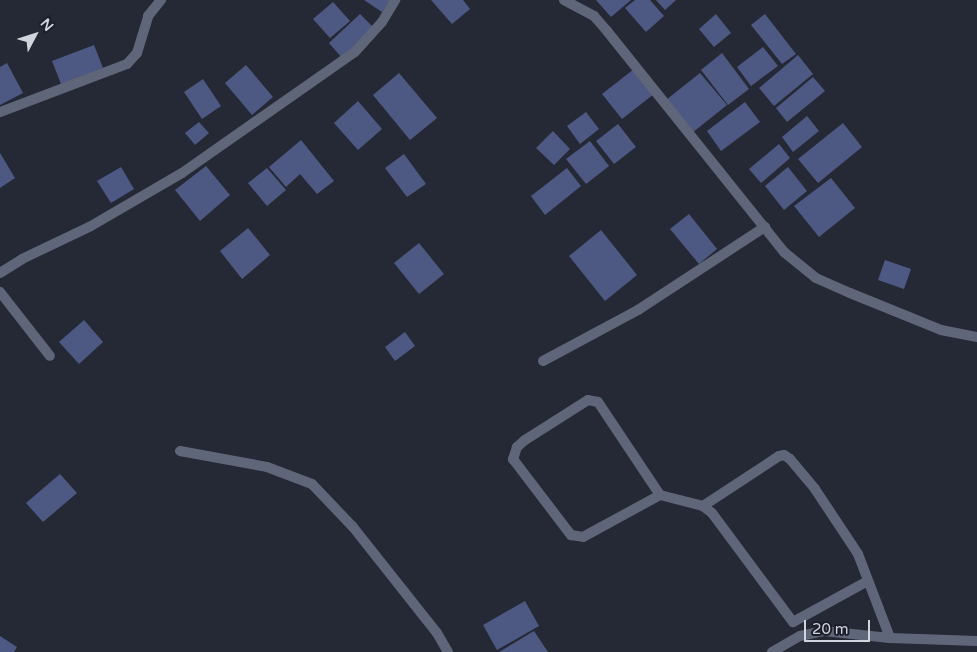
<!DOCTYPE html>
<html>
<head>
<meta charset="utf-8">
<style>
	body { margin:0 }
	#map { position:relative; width:977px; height:652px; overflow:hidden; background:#252935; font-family:"Varela Round",sans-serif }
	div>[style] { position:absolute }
	.building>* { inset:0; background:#4e5983 }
	.lane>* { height:10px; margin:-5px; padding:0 5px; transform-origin:5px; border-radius:5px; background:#606679 }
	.street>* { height:10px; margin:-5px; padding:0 5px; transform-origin:5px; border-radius:5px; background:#606679 }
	span { translate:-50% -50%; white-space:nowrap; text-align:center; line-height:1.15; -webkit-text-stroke:4.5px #1c1f2b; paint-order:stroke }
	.north { position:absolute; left:10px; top:10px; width:50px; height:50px; -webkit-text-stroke:4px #1c1f2b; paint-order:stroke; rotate:50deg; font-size:14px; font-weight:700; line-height:20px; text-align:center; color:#d1d4dc }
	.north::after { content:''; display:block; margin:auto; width:18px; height:22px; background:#d1d4dc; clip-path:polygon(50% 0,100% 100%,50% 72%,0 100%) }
	.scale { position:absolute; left:804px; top:620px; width:66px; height:22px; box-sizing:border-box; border:2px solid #d1d4dc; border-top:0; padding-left:6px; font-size:15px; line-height:18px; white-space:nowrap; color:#d1d4dc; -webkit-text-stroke:4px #1c1f2b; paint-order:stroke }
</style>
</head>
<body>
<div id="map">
	<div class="building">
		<div style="clip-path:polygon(364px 0,390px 0,382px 12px)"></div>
		<div style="clip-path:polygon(431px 0,463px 0,470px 9px,452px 24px)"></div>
		<div style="clip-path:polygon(596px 0,631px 0,611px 17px)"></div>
		<div style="clip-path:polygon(635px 0,650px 0,664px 16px,646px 32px,625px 8px)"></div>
		<div style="clip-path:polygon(656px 0,676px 0,665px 10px)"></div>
		<div style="clip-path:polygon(333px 2px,350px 21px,330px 38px,313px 19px)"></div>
		<div style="clip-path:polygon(360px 14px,374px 28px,342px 58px,329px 43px)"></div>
		<div style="clip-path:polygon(716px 14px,731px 33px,714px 47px,699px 29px)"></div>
		<div style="clip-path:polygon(765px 14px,796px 54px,782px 64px,751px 25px)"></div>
		<div style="clip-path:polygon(94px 45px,103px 68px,61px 84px,52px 61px)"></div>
		<div style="clip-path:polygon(763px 47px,778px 66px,751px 86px,737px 67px)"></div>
		<div style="clip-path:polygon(722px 53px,749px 89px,728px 105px,701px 70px)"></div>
		<div style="clip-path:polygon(798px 55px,813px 74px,774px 106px,759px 88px)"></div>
		<div style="clip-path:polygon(7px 63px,23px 93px,0 105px,0 67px)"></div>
		<div style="clip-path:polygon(246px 65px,273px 97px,252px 115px,225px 83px)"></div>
		<div style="clip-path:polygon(634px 69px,654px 94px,622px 119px,602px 94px)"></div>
		<div style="clip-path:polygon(399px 73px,437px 118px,410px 140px,373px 95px)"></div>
		<div style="clip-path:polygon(700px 73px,727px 105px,692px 133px,666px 100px)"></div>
		<div style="clip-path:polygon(813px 77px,825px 91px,787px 122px,776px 108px)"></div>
		<div style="clip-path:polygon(203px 79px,221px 106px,202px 119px,184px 92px)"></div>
		<div style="clip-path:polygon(358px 101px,382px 129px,358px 150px,334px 123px)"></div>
		<div style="clip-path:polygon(745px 102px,760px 122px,721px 151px,707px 131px)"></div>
		<div style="clip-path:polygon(586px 112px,599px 129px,580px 144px,567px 126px)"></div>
		<div style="clip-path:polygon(807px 116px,819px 131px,793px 152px,782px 137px)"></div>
		<div style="clip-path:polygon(199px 122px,209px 133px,195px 145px,185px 133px)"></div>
		<div style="clip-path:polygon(843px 123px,862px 147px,818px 183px,798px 159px)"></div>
		<div style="clip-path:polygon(618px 124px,636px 147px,614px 164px,596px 141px)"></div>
		<div style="clip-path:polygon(553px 131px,570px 149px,554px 165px,536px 148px)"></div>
		<div style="clip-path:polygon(301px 140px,334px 181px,317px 194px,300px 174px,286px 187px,269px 167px)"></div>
		<div style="clip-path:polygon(590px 141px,609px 166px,586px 184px,566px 159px)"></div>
		<div style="clip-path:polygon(779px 144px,790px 158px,761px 183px,749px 169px)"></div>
		<div style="clip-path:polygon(0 153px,15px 178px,0 188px)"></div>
		<div style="clip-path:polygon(404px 154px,426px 184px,407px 197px,385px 168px)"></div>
		<div style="clip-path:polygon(206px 166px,230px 195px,200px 221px,175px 190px)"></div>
		<div style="clip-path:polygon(121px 167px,134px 189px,111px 203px,97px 181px)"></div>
		<div style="clip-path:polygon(788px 167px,807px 191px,784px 210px,765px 186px)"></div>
		<div style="clip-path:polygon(267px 168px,286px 190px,267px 206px,248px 183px)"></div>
		<div style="clip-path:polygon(567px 168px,581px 186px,545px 215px,531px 196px)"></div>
		<div style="clip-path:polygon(831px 178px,855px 208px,819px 237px,794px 206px)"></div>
		<div style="clip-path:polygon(689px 214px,717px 249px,699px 264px,670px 229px)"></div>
		<div style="clip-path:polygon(248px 228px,270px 255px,242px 279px,220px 251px)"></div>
		<div style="clip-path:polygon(601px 230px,637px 275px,605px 301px,569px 256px)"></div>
		<div style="clip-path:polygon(419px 243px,444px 274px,419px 294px,394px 263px)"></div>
		<div style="clip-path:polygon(885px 260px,911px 269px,904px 289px,878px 280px)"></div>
		<div style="clip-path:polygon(84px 320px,103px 342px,79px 364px,59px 342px)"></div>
		<div style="clip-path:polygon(405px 332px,415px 346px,395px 361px,385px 347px)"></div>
		<div style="clip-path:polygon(60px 474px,77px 493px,43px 522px,26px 503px)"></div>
		<div style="clip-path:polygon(525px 601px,539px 626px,497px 650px,483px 625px)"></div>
		<div style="clip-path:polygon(534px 631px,548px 652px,499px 652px)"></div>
		<div style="clip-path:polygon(0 636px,17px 647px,14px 652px,0 652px)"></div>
	</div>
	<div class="lane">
		<div style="left:0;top:112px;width:136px;rotate:-20.7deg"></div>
		<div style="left:127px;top:64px;width:15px;rotate:-48deg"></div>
		<div style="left:137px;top:53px;width:39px;rotate:-73deg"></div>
		<div style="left:148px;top:16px;width:21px;rotate:-51deg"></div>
	</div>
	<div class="street">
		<div style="left:564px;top:0;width:34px;rotate:28deg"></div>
		<div style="left:594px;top:16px;width:20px;rotate:49deg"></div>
		<div style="left:607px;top:31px;width:283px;rotate:51.3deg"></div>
		<div style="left:784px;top:252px;width:41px;rotate:39.1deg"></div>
		<div style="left:816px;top:278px;width:37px;rotate:24deg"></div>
		<div style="left:850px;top:293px;width:98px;rotate:22.1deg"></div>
		<div style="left:941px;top:330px;width:37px;rotate:11deg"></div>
		<div style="left:0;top:273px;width:26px;rotate:-32deg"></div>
		<div style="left:22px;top:259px;width:76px;rotate:-25.6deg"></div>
		<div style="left:91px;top:226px;width:105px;rotate:-30.2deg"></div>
		<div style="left:182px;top:173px;width:211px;rotate:-35deg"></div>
		<div style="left:355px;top:52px;width:40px;rotate:-48deg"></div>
		<div style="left:382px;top:22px;width:26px;rotate:-59deg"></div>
		<div style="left:0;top:292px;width:81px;rotate:52deg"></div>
		<div style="left:543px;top:361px;width:108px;rotate:-28.2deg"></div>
		<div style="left:638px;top:310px;width:152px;rotate:-33.2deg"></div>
		<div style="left:180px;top:451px;width:88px;rotate:10.4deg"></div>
		<div style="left:267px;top:467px;width:48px;rotate:20.7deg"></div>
		<div style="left:312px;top:484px;width:59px;rotate:46.4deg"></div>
		<div style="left:353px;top:527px;width:135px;rotate:51.6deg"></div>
		<div style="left:437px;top:633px;width:22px;rotate:60deg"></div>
		<div style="left:660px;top:495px;width:112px;rotate:-123.7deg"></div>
		<div style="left:598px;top:402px;width:10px;rotate:-169deg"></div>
		<div style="left:588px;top:400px;width:75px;rotate:147.6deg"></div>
		<div style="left:525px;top:440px;width:11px;rotate:139deg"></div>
		<div style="left:517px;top:447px;width:13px;rotate:108deg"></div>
		<div style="left:513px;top:459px;width:96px;rotate:52.7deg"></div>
		<div style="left:571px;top:535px;width:12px;rotate:9deg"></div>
		<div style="left:583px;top:537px;width:88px;rotate:-28.6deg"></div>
		<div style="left:660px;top:495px;width:44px;rotate:14.3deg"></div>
		<div style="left:703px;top:506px;width:11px;rotate:38deg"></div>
		<div style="left:712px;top:513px;width:136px;rotate:53.4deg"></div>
		<div style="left:793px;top:622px;width:85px;rotate:-28.7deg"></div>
		<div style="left:703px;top:506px;width:91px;rotate:-33.3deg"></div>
		<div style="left:779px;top:456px;width:5px;rotate:-11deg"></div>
		<div style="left:784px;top:455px;width:7px;rotate:34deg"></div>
		<div style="left:790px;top:459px;width:39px;rotate:50deg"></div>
		<div style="left:815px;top:489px;width:78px;rotate:56.5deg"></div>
		<div style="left:858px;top:554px;width:90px;rotate:69.1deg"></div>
		<div style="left:772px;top:652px;width:32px;rotate:-30deg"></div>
		<div style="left:800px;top:636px;width:25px;rotate:-12deg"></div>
		<div style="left:824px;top:631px;width:66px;rotate:6.1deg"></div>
		<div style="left:890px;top:638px;width:87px;rotate:2deg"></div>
	</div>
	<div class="north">N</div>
	<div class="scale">20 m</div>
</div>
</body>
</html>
